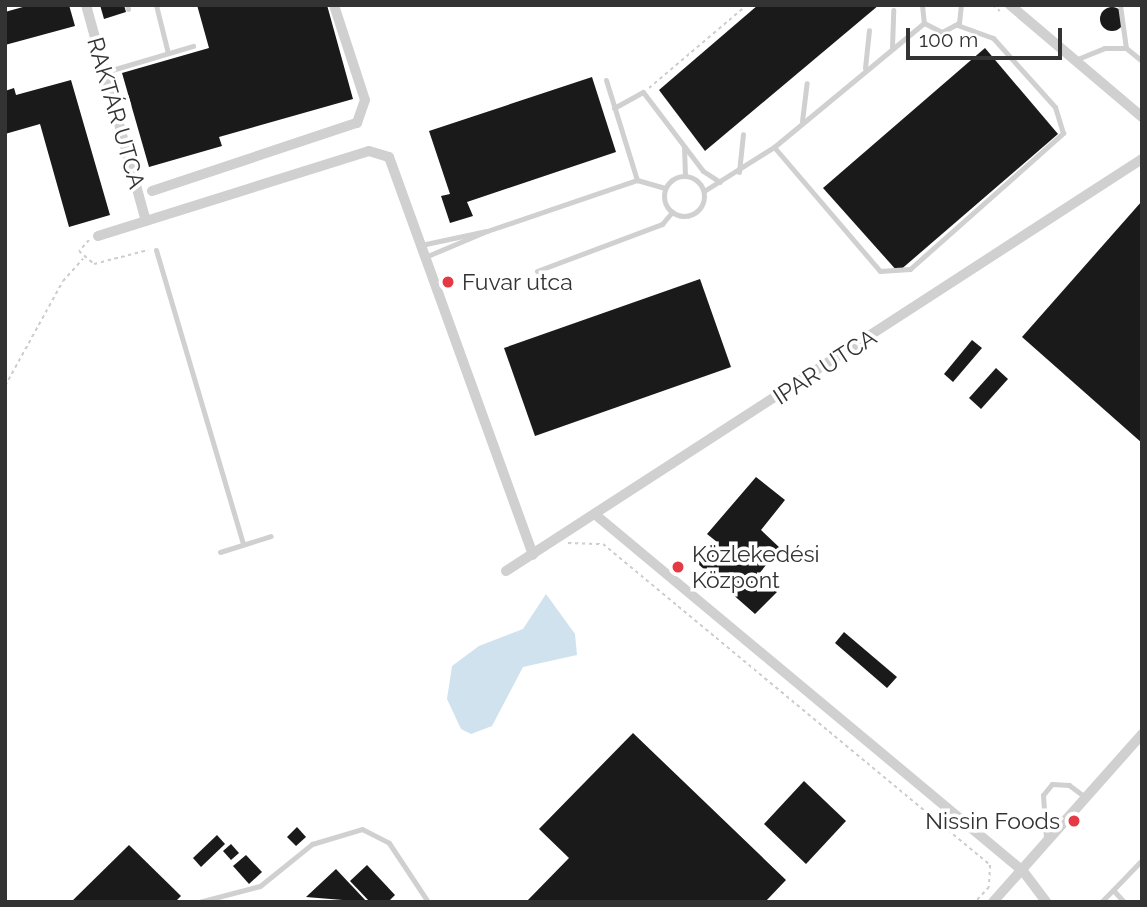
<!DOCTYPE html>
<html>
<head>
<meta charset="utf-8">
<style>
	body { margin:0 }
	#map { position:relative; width:1147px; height:907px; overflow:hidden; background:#fff; font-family:Raleway,sans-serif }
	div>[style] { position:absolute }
	.water>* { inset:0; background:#cfe2ee }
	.building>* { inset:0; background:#1a1a1a }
	.round { border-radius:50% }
	.path>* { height:2px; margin-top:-1px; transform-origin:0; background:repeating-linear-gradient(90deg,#cdcdcd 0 3.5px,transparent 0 7px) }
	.service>* { height:5px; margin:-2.5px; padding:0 2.5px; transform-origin:2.5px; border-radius:2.5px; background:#d0d0d0 }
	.service>.ring { margin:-2.5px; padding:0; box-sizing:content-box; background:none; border:5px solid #d0d0d0; border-radius:50% }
	.minor>* { height:10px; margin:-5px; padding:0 5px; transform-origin:5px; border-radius:5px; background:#d0d0d0 }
	.dots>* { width:19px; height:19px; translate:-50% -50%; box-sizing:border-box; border:4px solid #fff; border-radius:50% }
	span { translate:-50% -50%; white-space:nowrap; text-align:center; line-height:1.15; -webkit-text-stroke:7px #fff; paint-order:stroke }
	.street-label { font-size:23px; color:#333 }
	.poi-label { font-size:23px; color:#333 }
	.left { translate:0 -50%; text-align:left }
	.right { translate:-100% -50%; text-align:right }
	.frame { position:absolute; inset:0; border:7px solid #333; pointer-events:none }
	.scale { position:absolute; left:906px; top:28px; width:156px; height:32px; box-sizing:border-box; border:4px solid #333; border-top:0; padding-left:9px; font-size:21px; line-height:24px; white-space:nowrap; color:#333; -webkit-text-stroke:5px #fff; paint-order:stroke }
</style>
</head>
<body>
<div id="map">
	<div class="water">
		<div style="clip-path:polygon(546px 594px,575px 634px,577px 655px,523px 667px,492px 726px,471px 734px,461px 729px,447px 699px,452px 666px,479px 646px,523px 629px)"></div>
	</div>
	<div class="building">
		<div style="clip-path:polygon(30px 5px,69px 5px,75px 26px,5px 45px,5px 12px)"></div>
		<div style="clip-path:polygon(100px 5px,124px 5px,126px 12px,104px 19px)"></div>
		<div style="clip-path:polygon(197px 5px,327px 5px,353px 99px,219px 137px,222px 146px,149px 167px,122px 73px,209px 48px)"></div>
		<div style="clip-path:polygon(758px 5px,879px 5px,705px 151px,659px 90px)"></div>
		<div class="round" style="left:1100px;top:7px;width:24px;height:24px"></div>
		<div style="clip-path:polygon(985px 48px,1058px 134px,898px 272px,823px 188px)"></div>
		<div style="clip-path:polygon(592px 77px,616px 152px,467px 202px,473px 216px,450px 223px,441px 196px,450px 194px,429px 131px)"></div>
		<div style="clip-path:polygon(71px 80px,110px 215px,69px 227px,40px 124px,5px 134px,5px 91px,14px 88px,16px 95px)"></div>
		<div style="clip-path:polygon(1142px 201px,1142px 443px,1022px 337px)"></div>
		<div style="clip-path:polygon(700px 279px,731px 367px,535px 436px,504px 348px)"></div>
		<div style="clip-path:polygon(972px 340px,982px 348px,953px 382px,944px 374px)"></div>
		<div style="clip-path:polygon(996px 368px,1008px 379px,981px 409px,969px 398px)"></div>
		<div style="clip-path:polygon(756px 477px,785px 500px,761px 530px,780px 548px,758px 575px,777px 592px,755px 614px,697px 563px,717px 542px,707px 534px)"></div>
		<div style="clip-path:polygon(844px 632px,897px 677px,887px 688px,835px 643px)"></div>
		<div style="clip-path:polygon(633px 733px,786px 880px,765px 902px,526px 902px,569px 858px,539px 829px)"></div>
		<div style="clip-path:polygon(804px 781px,846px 821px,806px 864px,764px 824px)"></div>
		<div style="clip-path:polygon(297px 827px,306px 837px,296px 846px,287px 837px)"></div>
		<div style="clip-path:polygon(217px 835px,225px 844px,201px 867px,193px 858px)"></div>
		<div style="clip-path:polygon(231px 844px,239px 853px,231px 860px,223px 851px)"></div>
		<div style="clip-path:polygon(129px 845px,181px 896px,175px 902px,71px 902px)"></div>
		<div style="clip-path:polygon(246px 855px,262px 872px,249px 884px,233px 866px)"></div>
		<div style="clip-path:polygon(367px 865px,395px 895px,388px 902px,370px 902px,350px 881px)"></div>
		<div style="clip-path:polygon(336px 869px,367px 902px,306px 897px)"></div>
	</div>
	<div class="path">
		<div style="left:993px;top:5px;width:9px;rotate:41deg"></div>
		<div style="left:649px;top:88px;width:128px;rotate:-40.3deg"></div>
		<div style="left:89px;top:240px;width:15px;rotate:132deg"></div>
		<div style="left:79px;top:251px;width:20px;rotate:41deg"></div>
		<div style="left:94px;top:264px;width:56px;rotate:-14.5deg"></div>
		<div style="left:5px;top:386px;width:120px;rotate:-61.1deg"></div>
		<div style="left:63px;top:281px;width:30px;rotate:-48deg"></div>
		<div style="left:568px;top:543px;width:35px;rotate:2deg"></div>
		<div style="left:603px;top:544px;width:503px;rotate:39.67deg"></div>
		<div style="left:990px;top:865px;width:22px;rotate:93deg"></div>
		<div style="left:989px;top:887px;width:21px;rotate:133deg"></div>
	</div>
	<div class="service">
		<div style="left:127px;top:5px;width:4px;rotate:76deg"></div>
		<div style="left:156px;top:5px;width:49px;rotate:76deg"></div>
		<div style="left:922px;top:5px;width:18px;rotate:84deg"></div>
		<div style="left:924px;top:23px;width:20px;rotate:27deg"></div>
		<div style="left:942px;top:32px;width:19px;rotate:-28deg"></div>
		<div style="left:959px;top:23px;width:18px;rotate:-84deg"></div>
		<div style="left:1120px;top:5px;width:43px;rotate:82.1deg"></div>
		<div style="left:892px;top:47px;width:37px;rotate:-88deg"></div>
		<div style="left:1075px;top:60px;width:31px;rotate:-22deg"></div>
		<div style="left:1104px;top:48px;width:22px"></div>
		<div style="left:1126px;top:48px;width:21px;rotate:39deg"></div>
		<div style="left:865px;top:68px;width:38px;rotate:-84deg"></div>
		<div style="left:105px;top:72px;width:92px;rotate:-16.5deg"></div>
		<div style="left:606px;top:80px;width:105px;rotate:72.8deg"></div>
		<div style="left:614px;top:108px;width:33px;rotate:-29deg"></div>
		<div style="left:643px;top:92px;width:99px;rotate:52.8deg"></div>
		<div style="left:703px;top:171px;width:20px;rotate:33deg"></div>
		<div style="left:802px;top:121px;width:38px;rotate:-83deg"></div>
		<div style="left:684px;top:147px;width:29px;rotate:88deg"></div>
		<div style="left:774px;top:147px;width:163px;rotate:49.5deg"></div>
		<div style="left:880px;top:271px;width:30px;rotate:-4deg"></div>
		<div style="left:910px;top:269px;width:205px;rotate:-41.6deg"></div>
		<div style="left:1063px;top:133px;width:27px;rotate:-107deg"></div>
		<div style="left:1055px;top:107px;width:93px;rotate:-131.9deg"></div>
		<div style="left:993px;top:38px;width:38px;rotate:-160deg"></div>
		<div style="left:739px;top:172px;width:38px;rotate:-84deg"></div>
		<div class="ring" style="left:664px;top:176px;width:35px;height:35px"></div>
		<div style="left:704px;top:191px;width:83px;rotate:-32.2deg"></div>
		<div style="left:774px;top:147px;width:195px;rotate:-39.6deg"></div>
		<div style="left:421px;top:245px;width:67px;rotate:-12deg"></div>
		<div style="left:487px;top:231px;width:158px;rotate:-18.8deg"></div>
		<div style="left:637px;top:180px;width:29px;rotate:16deg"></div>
		<div style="left:156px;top:250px;width:307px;rotate:73.5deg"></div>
		<div style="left:425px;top:257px;width:67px;rotate:-22.8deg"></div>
		<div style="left:537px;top:271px;width:134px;rotate:-20.6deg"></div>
		<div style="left:662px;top:224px;width:16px;rotate:-50deg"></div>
		<div style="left:220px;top:552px;width:53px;rotate:-17.4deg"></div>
		<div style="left:1046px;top:838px;width:43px;rotate:-94deg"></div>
		<div style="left:1043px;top:795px;width:14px;rotate:-51deg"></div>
		<div style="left:1052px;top:784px;width:17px;rotate:3deg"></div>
		<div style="left:1069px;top:785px;width:20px;rotate:37deg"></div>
		<div style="left:1113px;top:890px;width:42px;rotate:-46deg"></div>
		<div style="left:199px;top:902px;width:63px;rotate:-14.7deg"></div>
		<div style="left:260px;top:886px;width:67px;rotate:-38.9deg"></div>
		<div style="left:312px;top:844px;width:52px;rotate:-16.7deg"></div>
		<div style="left:362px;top:829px;width:30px;rotate:27deg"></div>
		<div style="left:389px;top:843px;width:71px;rotate:56.5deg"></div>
		<div style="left:1101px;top:902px;width:17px;rotate:-45deg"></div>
		<div style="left:1113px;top:890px;width:16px;rotate:47deg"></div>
	</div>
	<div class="minor">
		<div style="left:86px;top:5px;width:224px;rotate:74.5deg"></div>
		<div style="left:1010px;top:5px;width:173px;rotate:40.3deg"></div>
		<div style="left:152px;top:191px;width:216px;rotate:-18.4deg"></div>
		<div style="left:357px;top:123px;width:24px;rotate:-71deg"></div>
		<div style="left:365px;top:100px;width:100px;rotate:-108.1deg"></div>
		<div style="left:98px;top:236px;width:284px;rotate:-17.4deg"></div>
		<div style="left:369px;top:151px;width:21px;rotate:17deg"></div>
		<div style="left:389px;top:157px;width:423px;rotate:70.1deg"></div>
		<div style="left:597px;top:516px;width:555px;rotate:39.81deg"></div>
		<div style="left:1023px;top:871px;width:39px;rotate:53deg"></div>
		<div style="left:506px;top:571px;width:758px;rotate:-32.94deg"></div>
		<div style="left:993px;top:902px;width:225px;rotate:-48.4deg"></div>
	</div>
	<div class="dots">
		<div style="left:448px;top:282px;background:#e63946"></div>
		<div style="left:678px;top:567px;background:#e63946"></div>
		<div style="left:1074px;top:821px;background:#e63946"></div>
	</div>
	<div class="street-label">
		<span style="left:116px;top:113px;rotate:74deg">RAKTÁR UTCA</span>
		<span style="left:825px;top:367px;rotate:-33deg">IPAR UTCA</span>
	</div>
	<div class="poi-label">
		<span class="left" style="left:462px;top:282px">Fuvar utca</span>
		<span class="left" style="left:692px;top:567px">Közlekedési<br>Központ</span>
		<span class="right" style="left:1060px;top:821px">Nissin Foods</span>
	</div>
	<div class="frame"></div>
	<div class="scale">100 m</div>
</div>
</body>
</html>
